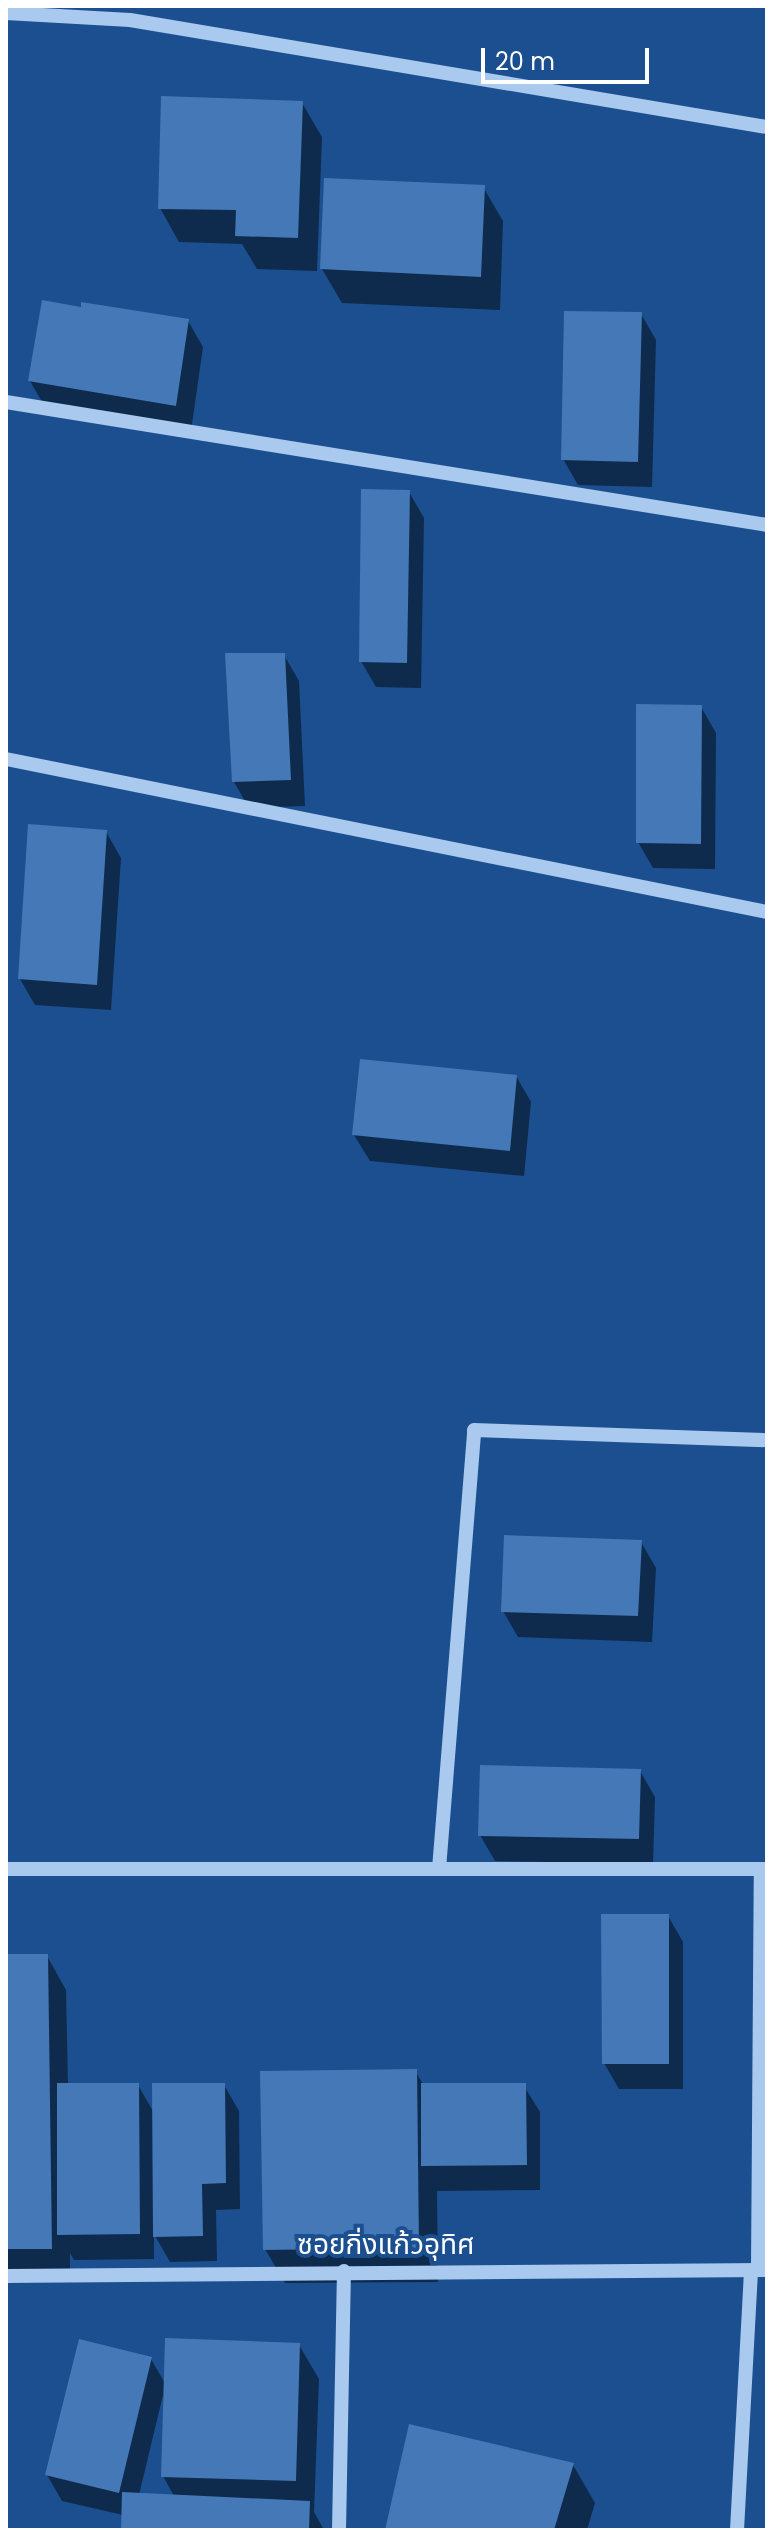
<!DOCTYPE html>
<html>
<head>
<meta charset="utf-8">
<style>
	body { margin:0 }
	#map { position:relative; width:773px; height:2536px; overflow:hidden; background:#1b4f8f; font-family:Poppins,"Noto Sans Thai",sans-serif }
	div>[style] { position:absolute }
	.shadow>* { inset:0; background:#0007 }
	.building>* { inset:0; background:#4478b7 }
	.minor>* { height:14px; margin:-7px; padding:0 7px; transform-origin:7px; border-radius:7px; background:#a9c9ee }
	span { translate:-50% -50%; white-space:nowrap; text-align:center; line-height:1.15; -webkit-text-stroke:8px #1b4f8f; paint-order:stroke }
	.street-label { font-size:28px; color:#fff }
	.frame { position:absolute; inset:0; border:8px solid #fff; pointer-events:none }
	.scale { position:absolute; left:481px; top:48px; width:168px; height:36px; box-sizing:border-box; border:4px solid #fff; border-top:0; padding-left:10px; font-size:24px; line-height:28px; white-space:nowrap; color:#fff; -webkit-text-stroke:6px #1b4f8f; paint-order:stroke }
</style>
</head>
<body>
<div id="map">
	<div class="shadow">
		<div style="clip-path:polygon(302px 103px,322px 137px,317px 271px,257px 269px,242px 244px,179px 242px,160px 208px)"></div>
		<div style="clip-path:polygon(483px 187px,503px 221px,500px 310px,342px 303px,322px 269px)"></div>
		<div style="clip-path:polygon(641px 314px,656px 340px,652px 487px,578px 485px,563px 459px)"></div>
		<div style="clip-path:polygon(188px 321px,203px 347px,191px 431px,45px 407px,30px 381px)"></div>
		<div style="clip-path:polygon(409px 492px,424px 518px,421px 688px,376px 687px,361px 661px)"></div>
		<div style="clip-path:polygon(284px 655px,299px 681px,305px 806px,249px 808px,234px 782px)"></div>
		<div style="clip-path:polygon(701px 707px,716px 733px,715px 869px,653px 868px,638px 842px)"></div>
		<div style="clip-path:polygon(106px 832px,121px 858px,111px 1010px,35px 1005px,20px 979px)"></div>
		<div style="clip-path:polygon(516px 1076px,531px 1102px,524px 1176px,370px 1161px,354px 1135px)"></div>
		<div style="clip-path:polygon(641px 1542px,656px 1568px,652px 1642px,518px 1637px,503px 1611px)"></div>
		<div style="clip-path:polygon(640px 1771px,655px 1797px,653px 1864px,495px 1861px,480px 1835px)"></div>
		<div style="clip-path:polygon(668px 1916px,683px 1942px,683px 2089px,619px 2089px,604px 2063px)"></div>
		<div style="clip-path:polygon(6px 1956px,47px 1956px,66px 1990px,68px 2085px,138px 2085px,154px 2113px,224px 2085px,239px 2111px,240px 2209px,216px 2210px,217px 2261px,170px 2262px,154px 2234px,154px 2259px,74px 2260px,70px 2253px,70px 2282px,6px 2283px)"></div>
		<div style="clip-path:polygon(416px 2072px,424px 2086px,524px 2086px,540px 2112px,540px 2190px,437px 2191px,438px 2282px,285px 2283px,265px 2249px)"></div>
		<div style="clip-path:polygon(evenodd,299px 2345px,319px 2379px,314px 2512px,324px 2530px,123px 2530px,123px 2515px,62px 2501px,47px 2475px,151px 2359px,166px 2385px,299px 2345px,163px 2395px,163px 2476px,174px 2496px,139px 2495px,163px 2395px)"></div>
		<div style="clip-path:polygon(573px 2465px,595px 2503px,587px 2530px,387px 2530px)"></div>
	</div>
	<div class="building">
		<div style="clip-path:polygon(161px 96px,303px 101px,298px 238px,235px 236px,236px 210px,158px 209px)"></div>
		<div style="clip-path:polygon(324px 178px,485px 185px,481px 277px,320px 269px)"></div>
		<div style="clip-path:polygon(42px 300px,81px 307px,81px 302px,189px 319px,176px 406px,28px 381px)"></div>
		<div style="clip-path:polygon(564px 311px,642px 312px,638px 462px,561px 460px)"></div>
		<div style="clip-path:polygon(361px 489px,410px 490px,407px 663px,359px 662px)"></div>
		<div style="clip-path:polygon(225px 653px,285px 653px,291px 780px,232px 782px)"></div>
		<div style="clip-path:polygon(636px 704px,702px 705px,701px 844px,636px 843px)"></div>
		<div style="clip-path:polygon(28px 824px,107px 830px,97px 985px,18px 979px)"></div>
		<div style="clip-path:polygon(360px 1059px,517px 1075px,510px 1151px,352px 1135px)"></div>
		<div style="clip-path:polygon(504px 1535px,642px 1540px,638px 1616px,501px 1612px)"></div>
		<div style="clip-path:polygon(480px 1765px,641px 1769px,639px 1839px,478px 1836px)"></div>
		<div style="clip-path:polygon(601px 1914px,669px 1914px,669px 2064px,602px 2064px)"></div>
		<div style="clip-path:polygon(6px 1954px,48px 1954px,52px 2249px,6px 2249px)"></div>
		<div style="clip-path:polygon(417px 2069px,419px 2248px,263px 2250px,260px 2071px)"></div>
		<div style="clip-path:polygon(57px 2083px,139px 2083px,140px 2234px,57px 2235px)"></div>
		<div style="clip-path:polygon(152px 2083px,225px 2083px,226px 2183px,202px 2184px,203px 2236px,153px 2237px)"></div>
		<div style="clip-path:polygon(421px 2083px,526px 2083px,527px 2165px,421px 2166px)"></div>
		<div style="clip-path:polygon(165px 2338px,300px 2343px,296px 2481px,161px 2477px)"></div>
		<div style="clip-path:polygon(79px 2339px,152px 2357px,119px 2493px,45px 2475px)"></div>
		<div style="clip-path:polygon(409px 2424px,574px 2463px,554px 2530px,385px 2530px)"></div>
		<div style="clip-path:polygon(122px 2492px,310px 2501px,309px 2530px,121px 2530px)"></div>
	</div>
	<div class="minor">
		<div style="left:6px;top:13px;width:124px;rotate:3.2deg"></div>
		<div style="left:130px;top:20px;width:646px;rotate:9.54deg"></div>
		<div style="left:6px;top:402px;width:771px;rotate:9.18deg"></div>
		<div style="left:6px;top:759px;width:776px;rotate:11.37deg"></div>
		<div style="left:6px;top:1869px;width:761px"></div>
		<div style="left:439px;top:1869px;width:440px;rotate:-85.4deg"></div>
		<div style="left:474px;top:1430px;width:293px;rotate:2deg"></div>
		<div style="left:758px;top:2270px;width:401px;rotate:-89.6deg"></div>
		<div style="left:6px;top:2276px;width:761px;rotate:-0.45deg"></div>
		<div style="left:339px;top:2530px;width:259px;rotate:-88.9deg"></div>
		<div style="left:737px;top:2530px;width:260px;rotate:-86.9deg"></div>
	</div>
	<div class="street-label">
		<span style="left:386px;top:2245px">ซอยกิ่งแก้วอุทิศ</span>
	</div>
	<div class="frame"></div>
	<div class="scale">20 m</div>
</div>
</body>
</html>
